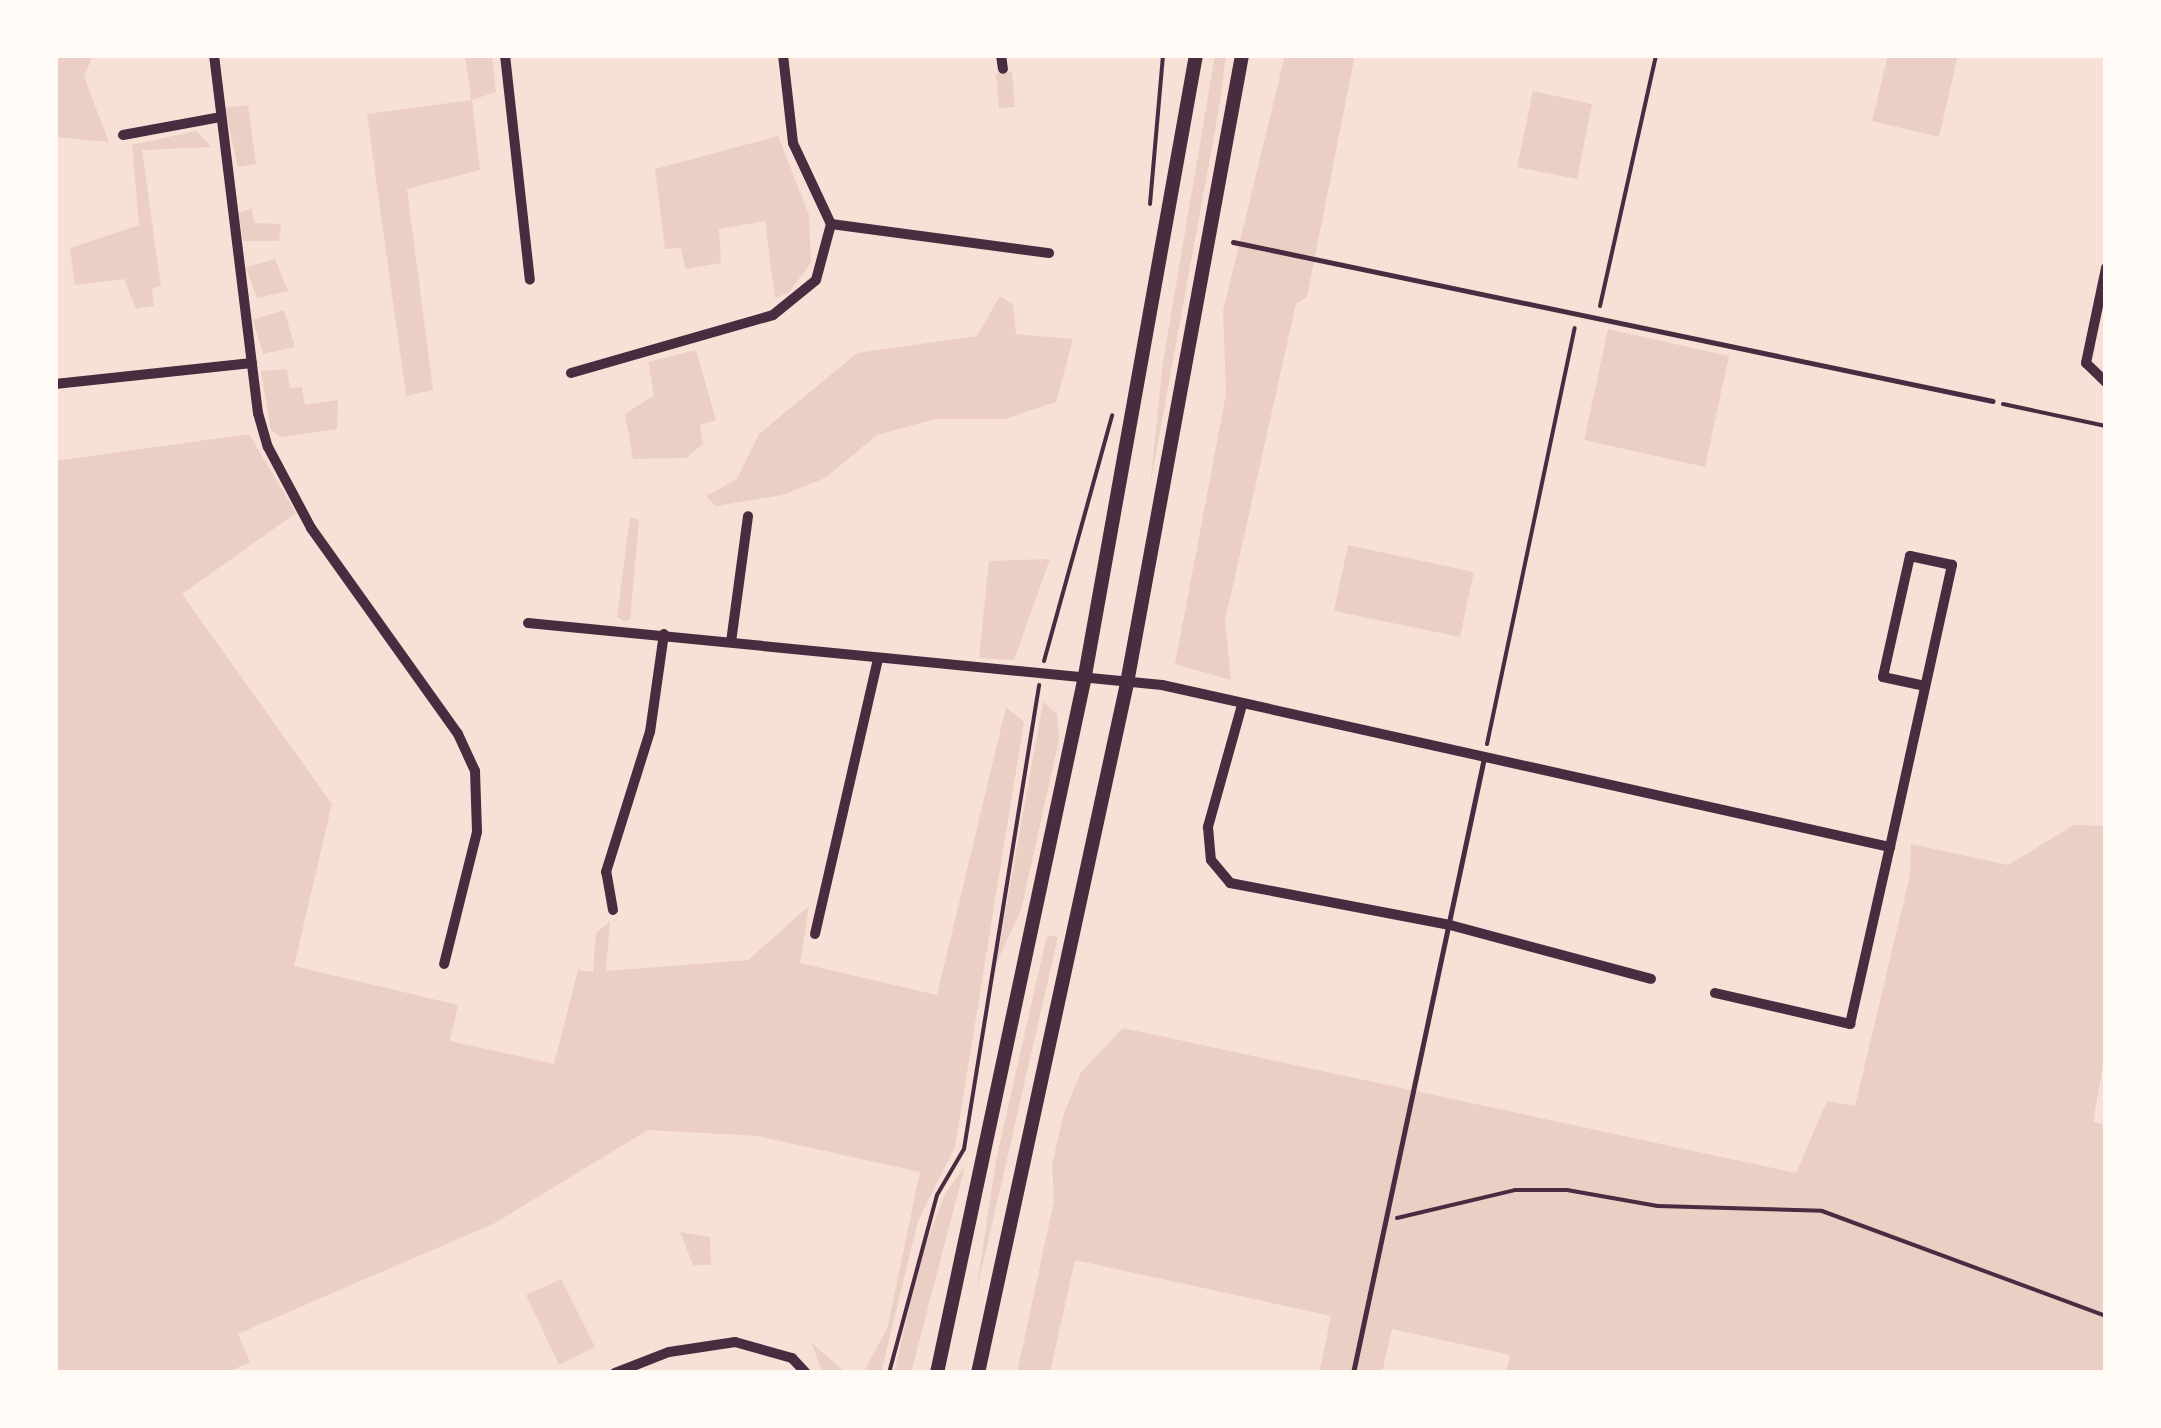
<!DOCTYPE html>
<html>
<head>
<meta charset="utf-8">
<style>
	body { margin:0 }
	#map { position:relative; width:2161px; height:1428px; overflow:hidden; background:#f7e1d7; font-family:Montserrat,sans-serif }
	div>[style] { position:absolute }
	.green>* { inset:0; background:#ebcfc5 }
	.path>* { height:4px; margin:-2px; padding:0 2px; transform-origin:2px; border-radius:2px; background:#4a2c40 }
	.service>* { height:5px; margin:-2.5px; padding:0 2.5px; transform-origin:2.5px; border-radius:2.5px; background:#4a2c40 }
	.minor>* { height:10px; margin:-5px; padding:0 5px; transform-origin:5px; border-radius:5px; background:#4a2c40 }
	.secondary>* { height:14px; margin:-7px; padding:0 7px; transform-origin:7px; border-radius:7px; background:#4a2c40 }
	span { translate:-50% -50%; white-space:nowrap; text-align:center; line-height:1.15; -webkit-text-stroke:9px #fffaf5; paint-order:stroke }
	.frame { position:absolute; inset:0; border:58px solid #fffaf5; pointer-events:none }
</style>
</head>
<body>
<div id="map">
	<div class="green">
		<div style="clip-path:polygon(55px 55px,93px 55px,84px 77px,109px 142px,55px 137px)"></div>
		<div style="clip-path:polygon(465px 55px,492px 55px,496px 92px,472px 100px,480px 170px,407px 189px,433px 390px,406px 396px,367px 114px,471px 100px)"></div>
		<div style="clip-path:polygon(1215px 55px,1226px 55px,1220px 103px,1150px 486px,1163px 362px)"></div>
		<div style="clip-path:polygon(1285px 55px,1355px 55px,1307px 297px,1296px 304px,1225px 621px,1231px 680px,1175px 664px,1226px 394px,1223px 311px)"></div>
		<div style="clip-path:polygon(1888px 55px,1958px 55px,1939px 137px,1872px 121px)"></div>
		<div style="clip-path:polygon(1012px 72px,1015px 107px,999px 108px,996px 73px)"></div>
		<div style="clip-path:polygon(1533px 91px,1592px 104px,1577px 179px,1517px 167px)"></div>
		<div style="clip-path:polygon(248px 105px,256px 164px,238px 167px,225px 108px)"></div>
		<div style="clip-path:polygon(196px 131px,212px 147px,142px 150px,161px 286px,152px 288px,154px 306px,136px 309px,124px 279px,75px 285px,70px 248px,139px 225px,132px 145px)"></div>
		<div style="clip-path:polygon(778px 136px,809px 215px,811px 263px,788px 293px,775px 298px,765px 221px,719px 229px,721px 263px,685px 269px,681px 248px,665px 249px,655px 169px)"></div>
		<div style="clip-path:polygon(252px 208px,254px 223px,281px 224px,279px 241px,243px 241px,239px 213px)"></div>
		<div style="clip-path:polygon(275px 259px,288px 291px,257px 298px,246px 267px)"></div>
		<div style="clip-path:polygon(1000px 296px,1013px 304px,1016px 334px,1073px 339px,1056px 402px,1005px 419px,935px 419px,877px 435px,825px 478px,783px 495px,716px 506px,706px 496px,737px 479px,759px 434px,857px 353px,977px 336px)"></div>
		<div style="clip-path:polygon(284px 310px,295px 347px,263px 354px,253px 320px)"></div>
		<div style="clip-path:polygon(1608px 329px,1729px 356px,1705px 467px,1584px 440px)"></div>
		<div style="clip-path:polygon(696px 350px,716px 420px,700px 425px,703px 444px,686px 458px,633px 459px,625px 414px,654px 395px,648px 362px)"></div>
		<div style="clip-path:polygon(287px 369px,290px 388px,302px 387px,305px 405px,338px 400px,337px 429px,281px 437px,271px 430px,261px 371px)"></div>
		<div style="clip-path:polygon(249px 434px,296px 513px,182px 594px,332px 804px,294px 966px,458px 1005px,450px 1041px,554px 1064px,578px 970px,593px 972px,596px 933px,610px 921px,606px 971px,748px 960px,809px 906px,800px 963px,937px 995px,1006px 707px,1024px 722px,955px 1147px,918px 1221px,881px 1373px,863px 1373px,887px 1329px,920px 1172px,757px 1136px,648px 1130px,495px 1223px,238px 1334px,250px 1362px,226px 1373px,55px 1373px,55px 461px)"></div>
		<div style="clip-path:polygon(630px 517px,639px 520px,630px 620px,624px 621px,617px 617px)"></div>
		<div style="clip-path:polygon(1348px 545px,1474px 572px,1460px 637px,1334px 611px)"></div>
		<div style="clip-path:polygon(1050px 559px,1014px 660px,979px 658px,989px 561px)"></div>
		<div style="clip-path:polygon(1043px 702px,1057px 714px,1059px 740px,1021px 910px,996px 964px)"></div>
		<div style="clip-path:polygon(2074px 825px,2106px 826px,2106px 1050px,2093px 1122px,2106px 1125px,2106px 1373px,1506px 1373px,1510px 1355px,1392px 1329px,1382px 1373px,1319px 1373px,1331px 1316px,1075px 1260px,1050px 1373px,1017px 1373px,1054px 1201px,1052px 1164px,1064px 1113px,1081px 1072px,1123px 1028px,1796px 1173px,1827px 1101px,1855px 1106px,1910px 875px,1911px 844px,2008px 865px)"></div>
		<div style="clip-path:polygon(1047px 935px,1058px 937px,976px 1294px,996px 1160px)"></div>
		<div style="clip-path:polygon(965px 1166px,911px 1373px,894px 1373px,921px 1256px,945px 1194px)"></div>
		<div style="clip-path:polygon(680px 1232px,710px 1237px,711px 1265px,693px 1265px)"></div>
		<div style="clip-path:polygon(561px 1279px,595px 1347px,559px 1365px,526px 1295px)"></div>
		<div style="clip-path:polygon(811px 1342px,846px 1373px,823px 1373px)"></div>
	</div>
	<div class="path">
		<div style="left:1150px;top:204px;width:150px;rotate:-85deg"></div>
		<div style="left:1600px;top:306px;width:257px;rotate:-77.4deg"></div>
		<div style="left:2003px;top:404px;width:105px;rotate:12.1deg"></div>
		<div style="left:1044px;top:661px;width:255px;rotate:-74.5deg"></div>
		<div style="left:1487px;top:744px;width:425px;rotate:-78.1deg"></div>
		<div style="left:1397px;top:1218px;width:121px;rotate:-13.3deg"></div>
		<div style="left:1515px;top:1190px;width:52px"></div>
		<div style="left:1567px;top:1190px;width:92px;rotate:10deg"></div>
		<div style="left:1658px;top:1206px;width:164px;rotate:1.7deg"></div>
		<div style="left:1822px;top:1211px;width:303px;rotate:20.3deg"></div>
		<div style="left:889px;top:1373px;width:184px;rotate:-74.9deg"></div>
		<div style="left:937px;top:1195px;width:53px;rotate:-59.6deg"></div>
		<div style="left:964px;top:1149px;width:470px;rotate:-80.8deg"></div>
	</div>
	<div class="service">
		<div style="left:1233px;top:242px;width:776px;rotate:11.82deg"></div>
		<div style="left:1353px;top:1373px;width:629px;rotate:-77.98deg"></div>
	</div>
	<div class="minor">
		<div style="left:214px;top:55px;width:361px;rotate:83deg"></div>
		<div style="left:258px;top:413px;width:35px;rotate:74deg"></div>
		<div style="left:268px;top:447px;width:92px;rotate:62deg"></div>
		<div style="left:311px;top:528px;width:253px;rotate:54.5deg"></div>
		<div style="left:458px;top:734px;width:41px;rotate:65.3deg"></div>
		<div style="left:475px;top:771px;width:61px;rotate:88.1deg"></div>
		<div style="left:477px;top:832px;width:136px;rotate:104deg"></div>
		<div style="left:505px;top:55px;width:226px;rotate:83.7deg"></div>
		<div style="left:783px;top:55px;width:89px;rotate:83.5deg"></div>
		<div style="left:793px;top:143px;width:89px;rotate:64.9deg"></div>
		<div style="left:1001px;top:55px;width:14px;rotate:82deg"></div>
		<div style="left:123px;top:135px;width:100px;rotate:-10.4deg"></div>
		<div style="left:2106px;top:268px;width:97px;rotate:101.9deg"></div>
		<div style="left:2086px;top:363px;width:28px;rotate:44deg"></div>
		<div style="left:571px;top:373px;width:210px;rotate:-16deg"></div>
		<div style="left:773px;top:315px;width:55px;rotate:-39.1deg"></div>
		<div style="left:816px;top:280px;width:58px;rotate:-75deg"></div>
		<div style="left:831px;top:224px;width:220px;rotate:7.6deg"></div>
		<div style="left:55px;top:384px;width:198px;rotate:-6.1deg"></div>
		<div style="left:528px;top:623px;width:637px;rotate:5.59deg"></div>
		<div style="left:1162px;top:685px;width:746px;rotate:12.55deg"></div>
		<div style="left:1890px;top:847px;width:289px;rotate:-77.6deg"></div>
		<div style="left:1952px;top:565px;width:43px;rotate:-167.9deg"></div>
		<div style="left:1910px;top:556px;width:124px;rotate:102.6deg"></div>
		<div style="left:1883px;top:677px;width:43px;rotate:12.1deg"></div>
		<div style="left:731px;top:642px;width:127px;rotate:-82.3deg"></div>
		<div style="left:1242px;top:705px;width:127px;rotate:105.6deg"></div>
		<div style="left:1208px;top:827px;width:33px;rotate:85deg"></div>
		<div style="left:1211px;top:860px;width:30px;rotate:50deg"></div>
		<div style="left:1230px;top:883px;width:224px;rotate:10.8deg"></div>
		<div style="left:1450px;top:925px;width:208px;rotate:15deg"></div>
		<div style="left:613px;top:910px;width:39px;rotate:-100deg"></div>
		<div style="left:606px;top:872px;width:147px;rotate:-72.6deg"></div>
		<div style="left:650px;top:732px;width:99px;rotate:-81.9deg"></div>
		<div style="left:815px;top:934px;width:282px;rotate:-77.1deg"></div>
		<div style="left:1715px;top:993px;width:139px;rotate:12.9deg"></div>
		<div style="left:1850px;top:1024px;width:181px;rotate:-77.3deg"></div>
		<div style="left:615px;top:1373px;width:58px;rotate:-21.3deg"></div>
		<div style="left:669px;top:1352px;width:67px;rotate:-8.6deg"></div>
		<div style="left:735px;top:1342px;width:59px;rotate:15.7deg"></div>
		<div style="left:792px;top:1358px;width:21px;rotate:47deg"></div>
	</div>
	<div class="secondary">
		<div style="left:937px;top:1373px;width:707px;rotate:-78.01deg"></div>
		<div style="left:1084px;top:681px;width:636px;rotate:-79.86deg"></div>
		<div style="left:978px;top:1373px;width:706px;rotate:-77.81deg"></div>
		<div style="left:1127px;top:683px;width:638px;rotate:-79.62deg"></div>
	</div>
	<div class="frame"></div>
</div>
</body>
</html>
